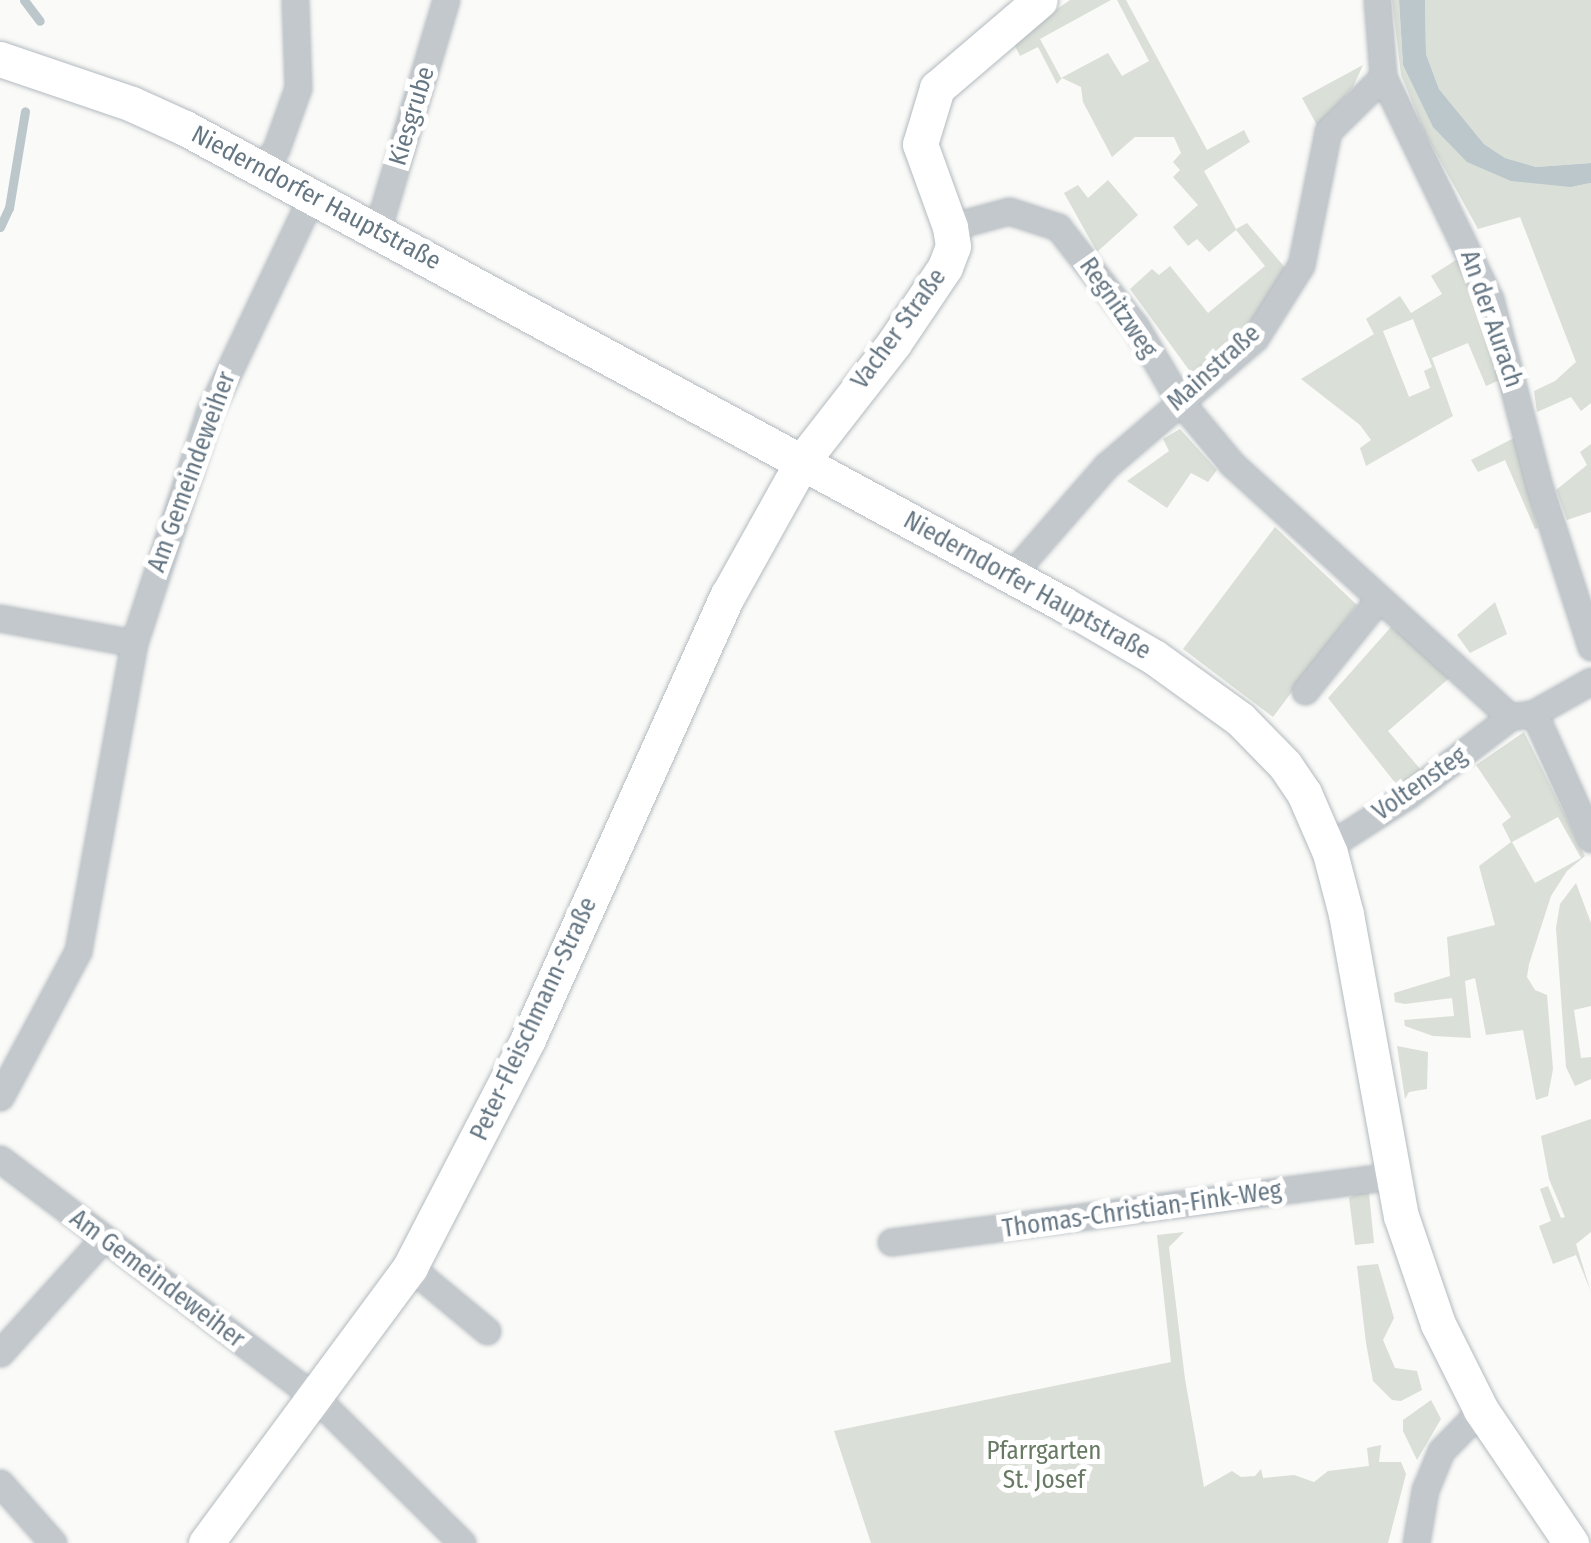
<!DOCTYPE html>
<html>
<head>
<meta charset="utf-8">
<style>
	body { margin:0 }
	#map { position:relative; width:1591px; height:1543px; overflow:hidden; background:#fafaf8; font-family:"Fira Sans Condensed",sans-serif }
	div>[style] { position:absolute }
	.green>* { inset:0; background:#dadfd7 }
	.water>* { inset:0; background:#bbc7cb }
	.stream>* { height:9px; margin:-4.5px; padding:0 4.5px; transform-origin:4.5px; border-radius:4.5px; background:#bbc7cb }
	.roads { filter:drop-shadow(0 0 2px #b3babf) drop-shadow(0 0 2px #b3babf) }
	.street>* { height:25px; margin:-12.5px; padding:0 12.5px; transform-origin:12.5px; border-radius:12.5px; background:#c3c8cc }
	.secondary>* { height:35px; margin:-17.5px; padding:0 17.5px; transform-origin:17.5px; border-radius:17.5px; background:#fff }
	span { translate:-50% -50%; white-space:nowrap; text-align:center; line-height:1.15; -webkit-text-stroke:10px #fff; paint-order:stroke }
	.street-label { font-size:25px; color:#657683 }
	.park-label { font-size:25px; color:#687a64 }
</style>
</head>
<body>
<div id="map">
	<div class="green">
		<div style="clip-path:polygon(1070px 0,1111px 0,1040px 39px,1061px 78px,1108px 53px,1122px 76px,1149px 61px,1117px 0,1126px 0,1207px 150px,1244px 130px,1250px 142px,1204px 171px,1236px 229px,1247px 223px,1287px 270px,1268px 311px,1197px 381px,1130px 289px,1152px 269px,1159px 275px,1170px 266px,1208px 313px,1265px 266px,1236px 230px,1209px 252px,1197px 239px,1188px 246px,1173px 227px,1198px 205px,1173px 177px,1180px 170px,1173px 162px,1181px 153px,1174px 137px,1135px 137px,1112px 157px,1083px 102px,1081px 87px,1062px 78px,1057px 84px,1038px 47px,1020px 56px,1012px 40px)"></div>
		<div style="clip-path:polygon(1392px 0,1399px 0,1403px 65px,1433px 126px,1571px 187px,1591px 183px,1591px 403px,1581px 411px,1571px 397px,1537px 412px,1534px 391px,1555px 381px,1576px 362px,1520px 217px,1478px 229px,1425px 133px,1401px 75px)"></div>
		<div style="clip-path:polygon(1425px 0,1591px 0,1591px 163px,1536px 167px,1505px 158px,1484px 144px,1439px 89px,1426px 54px)"></div>
		<div style="clip-path:polygon(1363px 65px,1353px 87px,1318px 127px,1302px 98px)"></div>
		<div style="clip-path:polygon(1108px 180px,1138px 215px,1097px 252px,1064px 193px,1078px 185px,1088px 198px)"></div>
		<div style="clip-path:polygon(evenodd,1459px 258px,1484px 319px,1502px 379px,1486px 386px,1468px 343px,1432px 358px,1453px 416px,1366px 466px,1360px 448px,1371px 440px,1360px 425px,1301px 379px,1374px 334px,1366px 319px,1400px 296px,1411px 313px,1442px 294px,1431px 276px,1459px 258px,1413px 319px,1432px 367px,1424px 371px,1430px 388px,1409px 397px,1383px 331px,1413px 319px)"></div>
		<div style="clip-path:polygon(1180px 429px,1217px 470px,1208px 482px,1191px 473px,1167px 508px,1127px 481px,1169px 451px,1163px 439px)"></div>
		<div style="clip-path:polygon(1514px 438px,1538px 528px,1535px 529px,1505px 460px,1478px 472px,1471px 460px)"></div>
		<div style="clip-path:polygon(1591px 444px,1591px 512px,1567px 520px,1556px 490px,1587px 465px,1580px 452px)"></div>
		<div style="clip-path:polygon(1275px 527px,1357px 605px,1273px 717px,1183px 649px)"></div>
		<div style="clip-path:polygon(1495px 602px,1507px 634px,1470px 653px,1457px 635px)"></div>
		<div style="clip-path:polygon(1391px 627px,1454px 674px,1388px 731px,1421px 770px,1400px 789px,1328px 698px)"></div>
		<div style="clip-path:polygon(evenodd,1524px 732px,1585px 856px,1567px 871px,1551px 896px,1529px 964px,1527px 977px,1535px 990px,1547px 995px,1553px 1069px,1548px 1096px,1536px 1100px,1523px 1030px,1486px 1035px,1475px 978px,1465px 981px,1471px 1038px,1433px 1036px,1405px 1026px,1404px 1020px,1454px 1016px,1452px 998px,1405px 1004px,1395px 1002px,1394px 993px,1450px 976px,1447px 937px,1495px 925px,1479px 866px,1511px 842px,1502px 824px,1511px 817px,1476px 765px,1524px 732px,1558px 817px,1581px 858px,1535px 883px,1512px 842px,1558px 817px)"></div>
		<div style="clip-path:polygon(1576px 883px,1591px 923px,1591px 1006px,1574px 1010px,1581px 1058px,1591px 1057px,1591px 1079px,1575px 1086px,1566px 1067px,1556px 928px,1560px 904px)"></div>
		<div style="clip-path:polygon(1397px 1046px,1428px 1052px,1427px 1089px,1409px 1092px,1405px 1099px)"></div>
		<div style="clip-path:polygon(1591px 1119px,1591px 1232px,1576px 1244px,1591px 1292px,1576px 1255px,1553px 1264px,1539px 1226px,1551px 1221px,1540px 1189px,1548px 1186px,1561px 1218px,1565px 1217px,1549px 1179px,1541px 1136px)"></div>
		<div style="clip-path:polygon(1361px 1190px,1369px 1193px,1374px 1243px,1355px 1245px,1349px 1198px)"></div>
		<div style="clip-path:polygon(1184px 1232px,1169px 1247px,1185px 1379px,1204px 1487px,1232px 1471px,1241px 1477px,1255px 1476px,1261px 1469px,1263px 1478px,1294px 1475px,1314px 1482px,1328px 1471px,1369px 1466px,1367px 1448px,1381px 1445px,1379px 1462px,1401px 1462px,1406px 1474px,1388px 1543px,871px 1543px,834px 1431px,1171px 1362px,1157px 1235px)"></div>
		<div style="clip-path:polygon(1378px 1264px,1394px 1318px,1383px 1340px,1395px 1368px,1417px 1371px,1422px 1390px,1401px 1401px,1392px 1400px,1373px 1381px,1366px 1343px,1357px 1266px)"></div>
		<div style="clip-path:polygon(1431px 1400px,1441px 1419px,1417px 1460px,1403px 1431px,1403px 1420px)"></div>
	</div>
	<div class="water">
		<div style="clip-path:polygon(1399px 0,1425px 0,1426px 54px,1439px 89px,1484px 144px,1505px 158px,1536px 167px,1591px 163px,1591px 183px,1571px 187px,1511px 181px,1467px 162px,1433px 127px,1403px 65px)"></div>
	</div>
	<div class="stream">
		<div style="left:24px;top:0;width:26px;rotate:53deg"></div>
		<div style="left:0;top:227px;width:21px;rotate:-65deg"></div>
		<div style="left:9px;top:208px;width:98px;rotate:-80.6deg"></div>
	</div>
	<div class="roads">
		<div class="street">
			<div style="left:1377px;top:0;width:77px;rotate:85.5deg"></div>
			<div style="left:1383px;top:77px;width:246px;rotate:64.3deg"></div>
			<div style="left:1490px;top:299px;width:196px;rotate:75.3deg"></div>
			<div style="left:1540px;top:489px;width:166px;rotate:72.1deg"></div>
			<div style="left:261px;top:169px;width:25px;rotate:-53deg"></div>
			<div style="left:276px;top:149px;width:65px;rotate:-70.2deg"></div>
			<div style="left:298px;top:88px;width:88px;rotate:-92deg"></div>
			<div style="left:950px;top:227px;width:61px;rotate:-15.2deg"></div>
			<div style="left:1009px;top:211px;width:52px;rotate:18.1deg"></div>
			<div style="left:1058px;top:227px;width:127px;rotate:52deg"></div>
			<div style="left:1136px;top:327px;width:85px;rotate:59.5deg"></div>
			<div style="left:1179px;top:400px;width:83px;rotate:50.4deg"></div>
			<div style="left:1232px;top:464px;width:376px;rotate:42.3deg"></div>
			<div style="left:377px;top:231px;width:241px;rotate:-73.4deg"></div>
			<div style="left:1011px;top:575px;width:146px;rotate:-48.9deg"></div>
			<div style="left:1107px;top:465px;width:195px;rotate:-40.6deg"></div>
			<div style="left:1255px;top:338px;width:86px;rotate:-57.8deg"></div>
			<div style="left:1301px;top:265px;width:137px;rotate:-78.6deg"></div>
			<div style="left:1328px;top:131px;width:77px;rotate:-44.5deg"></div>
			<div style="left:0;top:618px;width:136px;rotate:10.6deg"></div>
			<div style="left:1591px;top:681px;width:65px;rotate:150.7deg"></div>
			<div style="left:1534px;top:713px;width:138px;rotate:65.7deg"></div>
			<div style="left:1305px;top:691px;width:115px;rotate:-51.3deg"></div>
			<div style="left:1327px;top:847px;width:96px;rotate:-32.7deg"></div>
			<div style="left:1408px;top:795px;width:128px;rotate:-37.4deg"></div>
			<div style="left:1510px;top:717px;width:24px;rotate:-9deg"></div>
			<div style="left:0;top:1097px;width:166px;rotate:-61.9deg"></div>
			<div style="left:78px;top:951px;width:313px;rotate:-79.7deg"></div>
			<div style="left:134px;top:643px;width:242px;rotate:-71.9deg"></div>
			<div style="left:209px;top:413px;width:240px;rotate:-64.6deg"></div>
			<div style="left:0;top:1159px;width:396px;rotate:37.1deg"></div>
			<div style="left:316px;top:1398px;width:206px;rotate:44.8deg"></div>
			<div style="left:891px;top:1242px;width:505px;rotate:-7.5deg"></div>
			<div style="left:410px;top:1267px;width:100px;rotate:39.7deg"></div>
			<div style="left:0;top:1353px;width:155px;rotate:-47.9deg"></div>
			<div style="left:0;top:1483px;width:80px;rotate:48.5deg"></div>
			<div style="left:1416px;top:1543px;width:54px;rotate:-80.4deg"></div>
			<div style="left:1425px;top:1490px;width:42px;rotate:-67.7deg"></div>
			<div style="left:1441px;top:1451px;width:57px;rotate:-45.7deg"></div>
		</div>
		<div class="secondary">
			<div style="left:0;top:59px;width:139px;rotate:18.8deg"></div>
			<div style="left:132px;top:104px;width:58px;rotate:24.4deg"></div>
			<div style="left:185px;top:128px;width:999px;rotate:28.46deg"></div>
			<div style="left:1063px;top:604px;width:105px;rotate:30.2deg"></div>
			<div style="left:1154px;top:657px;width:106px;rotate:35.8deg"></div>
			<div style="left:1240px;top:719px;width:64px;rotate:45.6deg"></div>
			<div style="left:1285px;top:765px;width:34px;rotate:56deg"></div>
			<div style="left:1304px;top:793px;width:65px;rotate:66.6deg"></div>
			<div style="left:1330px;top:853px;width:63px;rotate:75.3deg"></div>
			<div style="left:1346px;top:914px;width:307px;rotate:79.7deg"></div>
			<div style="left:1401px;top:1216px;width:114px;rotate:71.1deg"></div>
			<div style="left:1438px;top:1324px;width:96px;rotate:63.4deg"></div>
			<div style="left:1481px;top:1410px;width:161px;rotate:55.9deg"></div>
			<div style="left:206px;top:1543px;width:343px;rotate:-53.5deg"></div>
			<div style="left:410px;top:1267px;width:257px;rotate:-62.6deg"></div>
			<div style="left:528px;top:1039px;width:487px;rotate:-65.8deg"></div>
			<div style="left:728px;top:595px;width:154px;rotate:-60.9deg"></div>
			<div style="left:803px;top:460px;width:148px;rotate:-52.1deg"></div>
			<div style="left:894px;top:343px;width:92px;rotate:-56.1deg"></div>
			<div style="left:945px;top:267px;width:22px;rotate:-69deg"></div>
			<div style="left:953px;top:246px;width:19px;rotate:-99deg"></div>
			<div style="left:950px;top:227px;width:88px;rotate:-109.9deg"></div>
			<div style="left:920px;top:144px;width:59px;rotate:-73.1deg"></div>
			<div style="left:937px;top:88px;width:135px;rotate:-40.5deg"></div>
		</div>
	</div>
	<div class="street-label">
		<span style="left:412px;top:116px;rotate:-73deg">Kiesgrube</span>
		<span style="left:316px;top:198px;rotate:28deg">Niederndorfer Hauptstraße</span>
		<span style="left:1118px;top:308px;rotate:55deg">Regnitzweg</span>
		<span style="left:1491px;top:319px;rotate:71deg">An der Aurach</span>
		<span style="left:899px;top:329px;rotate:-54deg">Vacher Straße</span>
		<span style="left:1214px;top:368px;rotate:-42deg">Mainstraße</span>
		<span style="left:192px;top:472px;rotate:-70deg">Am Gemeindeweiher</span>
		<span style="left:1027px;top:586px;rotate:29deg">Niederndorfer Hauptstraße</span>
		<span style="left:1420px;top:784px;rotate:-35deg">Voltensteg</span>
		<span style="left:534px;top:1019px;rotate:-65deg">Peter-Fleischmann-Straße</span>
		<span style="left:1142px;top:1210px;rotate:-8deg">Thomas-Christian-Fink-Weg</span>
		<span style="left:157px;top:1279px;rotate:37deg">Am Gemeindeweiher</span>
	</div>
	<div class="park-label">
		<span style="left:1044px;top:1466px">Pfarrgarten<br>St. Josef</span>
	</div>
</div>
</body>
</html>
